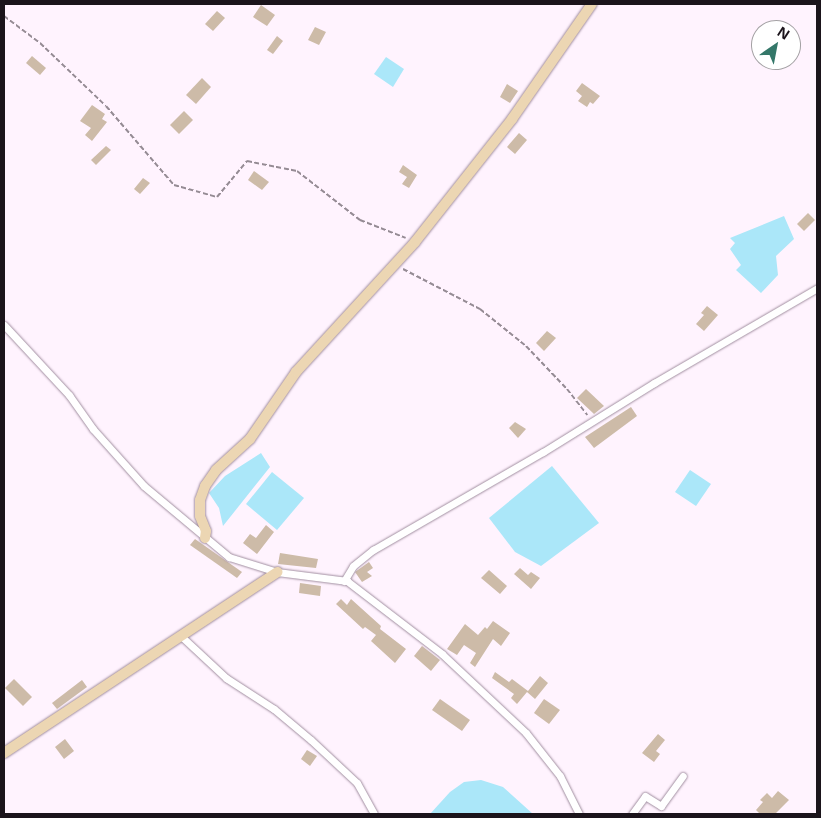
<!DOCTYPE html>
<html>
<head>
<meta charset="utf-8">
<style>
	body { margin:0 }
	#map { position:relative; width:821px; height:818px; overflow:hidden; background:#fff3fe; font-family:"Noto Sans",sans-serif }
	div>[style] { position:absolute }
	.water>* { inset:0; background:#abe7f9 }
	.building>* { inset:0; background:#cdbba8 }
	.path>* { height:2px; margin-top:-1px; transform-origin:0; background:repeating-linear-gradient(90deg,#958b94 0 5px,transparent 0 7.5px) }
	.roads { filter:drop-shadow(0 0 1px #a28fa1) drop-shadow(0 0 1px #a28fa1) }
	.street>* { height:7px; margin:-3.5px; padding:0 3.5px; transform-origin:3.5px; border-radius:3.5px; background:#fff }
	.secondary>* { height:10px; margin:-5px; padding:0 5px; transform-origin:5px; border-radius:5px; background:#ecd6b3 }
	span { translate:-50% -50%; white-space:nowrap; text-align:center; line-height:1.15; -webkit-text-stroke:4.5px #fff; paint-order:stroke }
	.frame { position:absolute; inset:0; border:5px solid #1b141b; pointer-events:none }
	.north { position:absolute; left:751px; top:20px; width:50px; height:50px; box-sizing:border-box; background:#fff; border:1px solid #a4a1a4; border-radius:50%; rotate:33deg; font-size:14px; font-weight:700; line-height:20px; text-align:center; color:#1b141b }
	.north::after { content:''; display:block; margin:auto; width:18px; height:22px; background:#347769; clip-path:polygon(50% 0,100% 100%,50% 72%,0 100%) }
</style>
</head>
<body>
<div id="map">
	<div class="water">
		<div style="clip-path:polygon(386px 57px,404px 69px,393px 87px,374px 74px)"></div>
		<div style="clip-path:polygon(784px 216px,794px 239px,776px 256px,778px 275px,761px 293px,736px 270px,741px 265px,730px 249px,735px 243px,730px 238px)"></div>
		<div style="clip-path:polygon(261px 453px,270px 467px,223px 526px,219px 508px,209px 493px,225px 476px)"></div>
		<div style="clip-path:polygon(552px 466px,599px 523px,541px 566px,515px 552px,489px 518px)"></div>
		<div style="clip-path:polygon(690px 470px,711px 484px,696px 506px,675px 492px)"></div>
		<div style="clip-path:polygon(272px 472px,304px 498px,277px 530px,246px 504px)"></div>
		<div style="clip-path:polygon(481px 780px,503px 787px,533px 814px,430px 814px,450px 792px,464px 782px)"></div>
	</div>
	<div class="building">
		<div style="clip-path:polygon(261px 5px,275px 15px,267px 26px,253px 17px)"></div>
		<div style="clip-path:polygon(217px 11px,225px 18px,213px 31px,205px 24px)"></div>
		<div style="clip-path:polygon(315px 27px,326px 32px,319px 45px,308px 40px)"></div>
		<div style="clip-path:polygon(277px 36px,283px 41px,273px 54px,267px 50px)"></div>
		<div style="clip-path:polygon(32px 56px,46px 68px,40px 75px,26px 63px)"></div>
		<div style="clip-path:polygon(202px 78px,211px 87px,196px 104px,186px 95px)"></div>
		<div style="clip-path:polygon(582px 83px,600px 96px,593px 104px,590px 102px,587px 107px,578px 101px,582px 96px,576px 91px)"></div>
		<div style="clip-path:polygon(507px 84px,518px 91px,510px 103px,500px 97px)"></div>
		<div style="clip-path:polygon(92px 105px,105px 114px,102px 119px,107px 122px,92px 141px,85px 135px,91px 128px,80px 121px)"></div>
		<div style="clip-path:polygon(184px 111px,193px 120px,179px 134px,170px 125px)"></div>
		<div style="clip-path:polygon(519px 133px,527px 140px,515px 154px,507px 147px)"></div>
		<div style="clip-path:polygon(106px 146px,111px 150px,96px 165px,91px 160px)"></div>
		<div style="clip-path:polygon(403px 165px,417px 175px,409px 188px,402px 184px,407px 177px,399px 172px)"></div>
		<div style="clip-path:polygon(254px 171px,269px 182px,262px 190px,248px 180px)"></div>
		<div style="clip-path:polygon(143px 178px,150px 183px,140px 194px,134px 189px)"></div>
		<div style="clip-path:polygon(808px 213px,815px 220px,804px 231px,797px 224px)"></div>
		<div style="clip-path:polygon(707px 306px,718px 315px,704px 331px,696px 324px,704px 315px,701px 313px)"></div>
		<div style="clip-path:polygon(547px 331px,556px 338px,544px 351px,536px 343px)"></div>
		<div style="clip-path:polygon(586px 389px,604px 406px,594px 414px,577px 398px)"></div>
		<div style="clip-path:polygon(631px 407px,637px 416px,594px 448px,585px 437px)"></div>
		<div style="clip-path:polygon(515px 422px,526px 429px,518px 438px,509px 428px)"></div>
		<div style="clip-path:polygon(266px 525px,274px 532px,257px 554px,243px 543px,250px 534px,256px 538px)"></div>
		<div style="clip-path:polygon(195px 539px,242px 572px,237px 578px,190px 545px)"></div>
		<div style="clip-path:polygon(280px 553px,318px 559px,316px 568px,278px 564px)"></div>
		<div style="clip-path:polygon(369px 562px,373px 568px,367px 572px,372px 576px,362px 582px,355px 572px)"></div>
		<div style="clip-path:polygon(520px 568px,528px 575px,531px 572px,540px 578px,531px 589px,514px 574px)"></div>
		<div style="clip-path:polygon(489px 570px,507px 586px,500px 594px,481px 578px)"></div>
		<div style="clip-path:polygon(300px 583px,321px 586px,320px 596px,299px 593px)"></div>
		<div style="clip-path:polygon(341px 599px,347px 605px,351px 599px,381px 626px,380px 629px,406px 649px,395px 663px,371px 641px,376px 635px,365px 627px,363px 629px,336px 604px)"></div>
		<div style="clip-path:polygon(493px 621px,510px 633px,501px 646px,493px 639px,475px 667px,470px 663px,476px 653px,464px 645px,457px 655px,447px 649px,465px 624px,478px 635px,485px 627px,487px 629px)"></div>
		<div style="clip-path:polygon(422px 646px,440px 660px,431px 671px,414px 656px)"></div>
		<div style="clip-path:polygon(495px 672px,509px 682px,512px 679px,528px 691px,540px 676px,548px 683px,535px 699px,527px 692px,517px 704px,511px 698px,514px 694px,492px 678px)"></div>
		<div style="clip-path:polygon(14px 679px,32px 697px,23px 706px,5px 688px)"></div>
		<div style="clip-path:polygon(82px 680px,87px 687px,57px 709px,52px 703px)"></div>
		<div style="clip-path:polygon(440px 699px,470px 720px,462px 731px,432px 710px)"></div>
		<div style="clip-path:polygon(544px 699px,560px 710px,549px 724px,534px 713px)"></div>
		<div style="clip-path:polygon(658px 734px,665px 740px,656px 751px,660px 754px,654px 762px,642px 753px)"></div>
		<div style="clip-path:polygon(65px 739px,74px 751px,64px 759px,55px 747px)"></div>
		<div style="clip-path:polygon(307px 750px,317px 756px,310px 766px,301px 759px)"></div>
		<div style="clip-path:polygon(778px 791px,789px 800px,775px 814px,760px 814px,756px 810px,763px 802px,760px 800px,767px 793px,772px 798px)"></div>
	</div>
	<div class="path">
		<div style="left:4px;top:16px;width:45px;rotate:36.9deg"></div>
		<div style="left:40px;top:43px;width:91px;rotate:43.7deg"></div>
		<div style="left:106px;top:106px;width:104px;rotate:49.3deg"></div>
		<div style="left:174px;top:185px;width:45px;rotate:15.6deg"></div>
		<div style="left:217px;top:197px;width:47px;rotate:-50.2deg"></div>
		<div style="left:247px;top:161px;width:51px;rotate:11.3deg"></div>
		<div style="left:297px;top:171px;width:80px;rotate:37.9deg"></div>
		<div style="left:360px;top:220px;width:49px;rotate:21.4deg"></div>
		<div style="left:403px;top:269px;width:87px;rotate:27.5deg"></div>
		<div style="left:480px;top:309px;width:59px;rotate:38.8deg"></div>
		<div style="left:526px;top:346px;width:59px;rotate:46.4deg"></div>
		<div style="left:567px;top:389px;width:33px;rotate:52deg"></div>
	</div>
	<div class="roads">
		<div class="street">
			<div style="left:4px;top:325px;width:96px;rotate:47.1deg"></div>
			<div style="left:69px;top:395px;width:42px;rotate:54.8deg"></div>
			<div style="left:93px;top:429px;width:76px;rotate:48.2deg"></div>
			<div style="left:144px;top:486px;width:111px;rotate:39.9deg"></div>
			<div style="left:229px;top:557px;width:50px;rotate:17.4deg"></div>
			<div style="left:277px;top:572px;width:71px;rotate:7.3deg"></div>
			<div style="left:347px;top:581px;width:120px;rotate:37.5deg"></div>
			<div style="left:442px;top:654px;width:115px;rotate:43.2deg"></div>
			<div style="left:526px;top:733px;width:55px;rotate:51.7deg"></div>
			<div style="left:560px;top:776px;width:42px;rotate:63.4deg"></div>
			<div style="left:344px;top:581px;width:17px;rotate:-59deg"></div>
			<div style="left:353px;top:566px;width:26px;rotate:-39deg"></div>
			<div style="left:373px;top:550px;width:196px;rotate:-30deg"></div>
			<div style="left:543px;top:452px;width:131px;rotate:-31.9deg"></div>
			<div style="left:654px;top:383px;width:189px;rotate:-30.2deg"></div>
			<div style="left:181px;top:636px;width:62px;rotate:43deg"></div>
			<div style="left:226px;top:678px;width:57px;rotate:32.9deg"></div>
			<div style="left:274px;top:709px;width:48px;rotate:40deg"></div>
			<div style="left:311px;top:740px;width:63px;rotate:43.1deg"></div>
			<div style="left:357px;top:783px;width:35px;rotate:61deg"></div>
			<div style="left:632px;top:814px;width:22px;rotate:-54deg"></div>
			<div style="left:645px;top:796px;width:19px;rotate:32deg"></div>
			<div style="left:661px;top:806px;width:37px;rotate:-54deg"></div>
		</div>
		<div class="secondary">
			<div style="left:205px;top:538px;width:7px;rotate:-82deg"></div>
			<div style="left:206px;top:531px;width:16px;rotate:-112deg"></div>
			<div style="left:200px;top:516px;width:16px;rotate:-90deg"></div>
			<div style="left:200px;top:500px;width:15px;rotate:-70deg"></div>
			<div style="left:205px;top:486px;width:19px;rotate:-55deg"></div>
			<div style="left:216px;top:470px;width:46px;rotate:-42.4deg"></div>
			<div style="left:250px;top:439px;width:81px;rotate:-55.5deg"></div>
			<div style="left:296px;top:372px;width:176px;rotate:-47.5deg"></div>
			<div style="left:415px;top:242px;width:157px;rotate:-51.7deg"></div>
			<div style="left:512px;top:119px;width:140px;rotate:-55.2deg"></div>
			<div style="left:4px;top:753px;width:328px;rotate:-33.5deg"></div>
		</div>
	</div>
	<div class="frame"></div>
	<div class="north">N</div>
</div>
</body>
</html>
